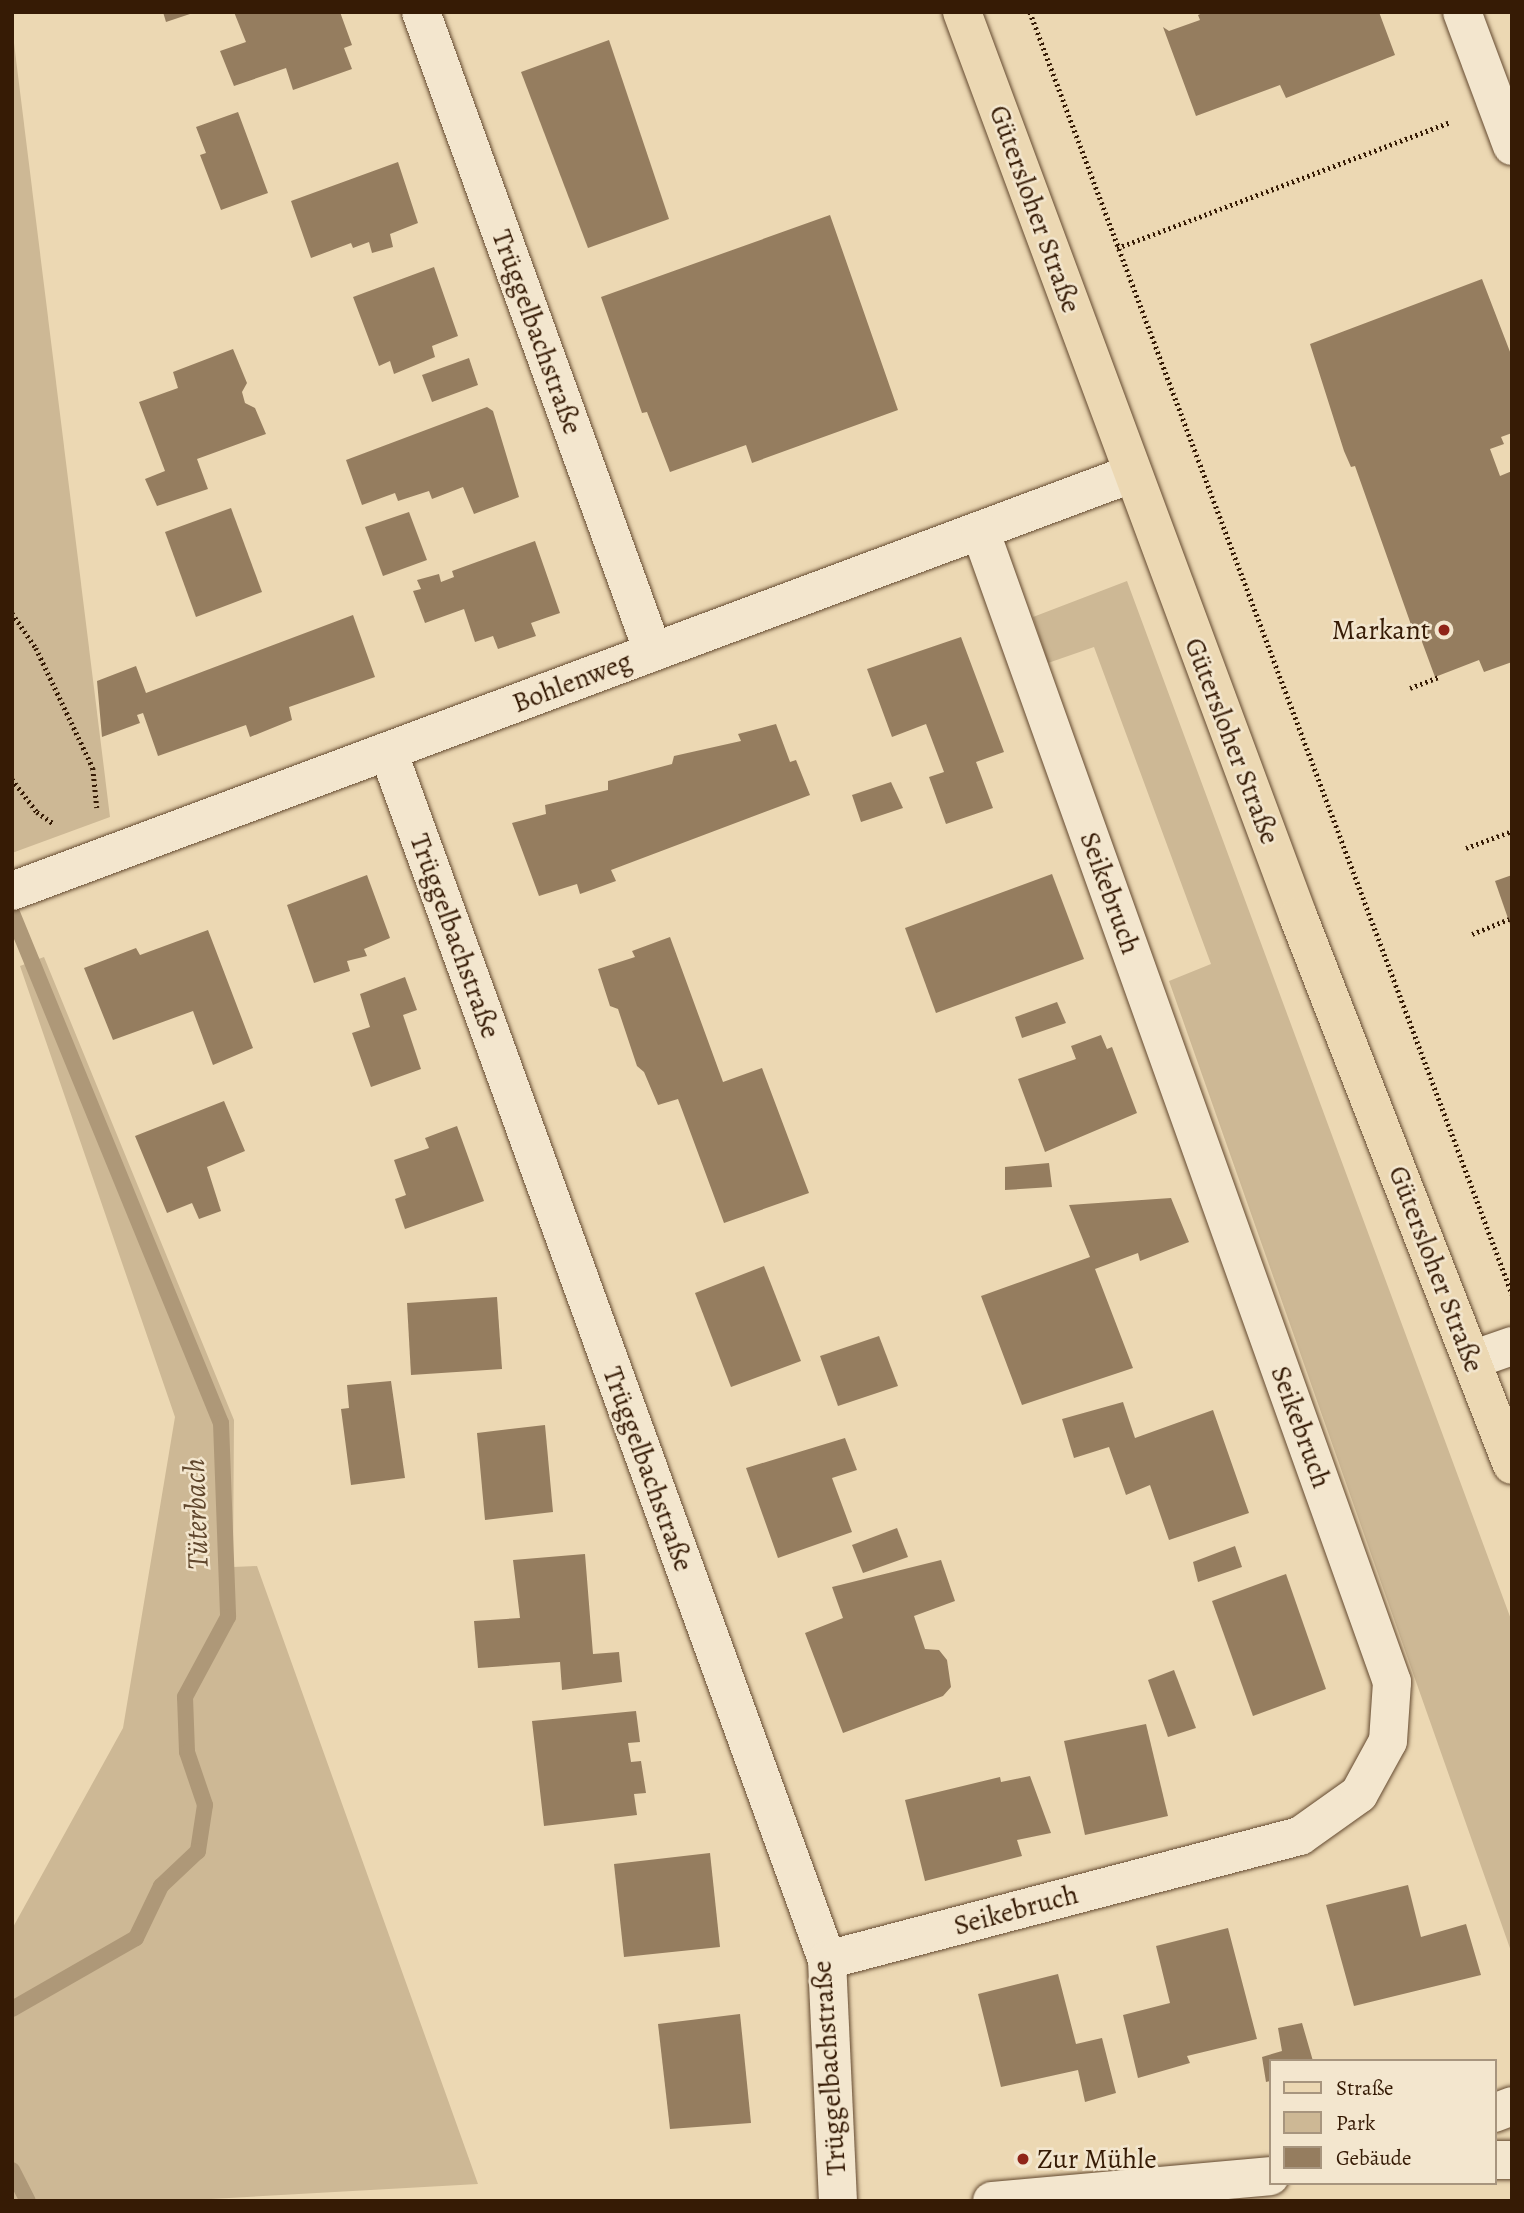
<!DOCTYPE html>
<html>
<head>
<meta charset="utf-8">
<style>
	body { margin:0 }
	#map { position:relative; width:1524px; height:2213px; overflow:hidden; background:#ecd8b3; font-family:Alegreya,serif }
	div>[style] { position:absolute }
	.green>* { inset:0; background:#cdb895 }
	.stream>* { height:16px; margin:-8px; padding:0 8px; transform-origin:8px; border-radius:8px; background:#ae9878 }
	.building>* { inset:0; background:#957d5f }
	.path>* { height:4.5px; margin-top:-2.25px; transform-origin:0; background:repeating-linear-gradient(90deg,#361b05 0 2px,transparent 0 5.5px) }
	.roads { filter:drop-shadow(0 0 2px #644a30) drop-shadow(0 0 2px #644a30) }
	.minor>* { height:38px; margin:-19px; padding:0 19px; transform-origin:19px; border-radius:19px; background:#f3e6ce }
	.major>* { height:38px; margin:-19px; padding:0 19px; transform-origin:19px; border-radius:19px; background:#ecd8b3 }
	.dots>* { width:19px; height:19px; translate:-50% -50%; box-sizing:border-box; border:4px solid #f3e6ce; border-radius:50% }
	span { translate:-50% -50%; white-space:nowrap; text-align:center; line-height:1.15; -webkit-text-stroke:5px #f3e6ce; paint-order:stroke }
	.street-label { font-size:28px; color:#361b05 }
	.poi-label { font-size:28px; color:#361b05 }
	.right { translate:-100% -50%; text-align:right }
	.left { translate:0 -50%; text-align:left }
	.water-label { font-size:30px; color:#60472d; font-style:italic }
	.frame { position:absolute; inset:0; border:14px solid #361b05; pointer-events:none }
	.legend { position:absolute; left:1269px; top:2059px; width:228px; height:126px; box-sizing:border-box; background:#f3e6ce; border:2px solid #a7957e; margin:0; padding:9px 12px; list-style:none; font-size:21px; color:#361b05 }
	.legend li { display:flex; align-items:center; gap:14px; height:35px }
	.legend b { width:35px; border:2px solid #a7957e }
</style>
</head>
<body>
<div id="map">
	<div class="green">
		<div style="clip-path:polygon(12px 27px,110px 817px,12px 853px)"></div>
		<div style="clip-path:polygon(1127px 581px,1512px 1622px,1512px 1954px,1169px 981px,1211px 964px,1094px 647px,1048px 663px,1033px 617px)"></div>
		<div style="clip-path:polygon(44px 957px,234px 1420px,233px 1567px,257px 1566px,478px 2184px,175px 2201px,12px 2201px,12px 1929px,123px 1728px,175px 1417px,20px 966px)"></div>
	</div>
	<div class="stream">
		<div style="left:12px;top:913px;width:551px;rotate:67.72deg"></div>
		<div style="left:221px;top:1423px;width:194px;rotate:87.9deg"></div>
		<div style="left:228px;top:1617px;width:91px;rotate:118.3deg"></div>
		<div style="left:185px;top:1697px;width:55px;rotate:87.9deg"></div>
		<div style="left:187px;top:1752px;width:56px;rotate:71.2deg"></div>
		<div style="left:205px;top:1805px;width:47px;rotate:98.7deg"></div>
		<div style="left:198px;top:1851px;width:51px;rotate:136.6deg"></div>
		<div style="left:161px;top:1886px;width:58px;rotate:115.7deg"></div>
		<div style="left:136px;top:1938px;width:143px;rotate:150.2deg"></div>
		<div style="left:12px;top:2170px;width:35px;rotate:63deg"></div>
	</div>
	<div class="building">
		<div style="clip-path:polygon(163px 12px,192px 12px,193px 13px,166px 22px)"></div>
		<div style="clip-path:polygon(234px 12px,340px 12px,352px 45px,344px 48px,352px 69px,293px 90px,286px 68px,234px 86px,220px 51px,246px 42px)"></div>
		<div style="clip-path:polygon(1205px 12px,1379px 12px,1395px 55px,1286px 98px,1280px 85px,1196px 116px,1163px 27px,1169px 31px,1200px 20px,1198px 15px)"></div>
		<div style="clip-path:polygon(609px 40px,669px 219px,588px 248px,521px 72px)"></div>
		<div style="clip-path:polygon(238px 112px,268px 193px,221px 210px,200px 155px,206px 153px,196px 127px)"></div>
		<div style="clip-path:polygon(398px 162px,418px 223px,390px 234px,393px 247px,372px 253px,369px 242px,353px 248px,351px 243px,311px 258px,291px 201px)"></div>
		<div style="clip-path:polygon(830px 215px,898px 410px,752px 463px,746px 445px,670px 472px,647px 412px,642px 413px,601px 297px)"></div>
		<div style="clip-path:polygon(434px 267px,458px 336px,432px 346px,435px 357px,394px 374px,390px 361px,379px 366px,353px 297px)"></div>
		<div style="clip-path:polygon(1482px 279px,1512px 357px,1512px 433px,1501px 437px,1504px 444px,1490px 449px,1500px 476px,1512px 471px,1512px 662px,1484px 672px,1479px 660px,1435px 677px,1418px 631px,1414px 633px,1355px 466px,1351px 467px,1344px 451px,1310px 344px)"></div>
		<div style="clip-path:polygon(233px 349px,247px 383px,242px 392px,245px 403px,255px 408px,266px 434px,197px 459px,208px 489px,157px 506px,145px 479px,165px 471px,139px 402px,178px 388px,173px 372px)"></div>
		<div style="clip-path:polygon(469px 358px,478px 385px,432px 402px,422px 375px)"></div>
		<div style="clip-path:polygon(487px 407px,493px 411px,519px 497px,474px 514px,463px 487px,432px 499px,429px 491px,398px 501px,395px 493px,362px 505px,346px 460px)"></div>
		<div style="clip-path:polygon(231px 508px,262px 592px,196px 617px,165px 532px)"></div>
		<div style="clip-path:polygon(409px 512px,427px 560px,383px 576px,365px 527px)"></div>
		<div style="clip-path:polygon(535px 541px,560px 613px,531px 623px,536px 636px,498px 649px,493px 636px,475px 642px,464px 609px,425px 623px,413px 591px,421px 589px,417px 580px,439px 574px,441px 582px,454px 577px,452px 571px)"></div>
		<div style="clip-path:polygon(353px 615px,375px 677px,289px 707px,292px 720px,250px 737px,246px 725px,158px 756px,143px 713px,137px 715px,140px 723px,102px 737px,97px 681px,136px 666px,146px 693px)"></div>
		<div style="clip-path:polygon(961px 637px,1004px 752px,976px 762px,993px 808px,946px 824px,929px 777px,944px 772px,926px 724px,892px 737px,867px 669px)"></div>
		<div style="clip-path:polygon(776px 724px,790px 762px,796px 760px,810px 795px,611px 870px,616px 881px,580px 894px,577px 884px,539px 896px,512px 823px,546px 814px,545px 805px,608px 790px,608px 781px,672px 764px,674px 756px,741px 741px,738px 734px)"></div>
		<div style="clip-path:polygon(891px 782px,903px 808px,861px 822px,852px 795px)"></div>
		<div style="clip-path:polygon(1052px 874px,1084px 959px,936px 1013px,905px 928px)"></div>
		<div style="clip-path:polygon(367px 875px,390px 938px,364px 949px,367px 956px,347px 961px,350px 971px,314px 983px,287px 905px)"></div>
		<div style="clip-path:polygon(1512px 875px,1512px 927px,1511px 927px,1495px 881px)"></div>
		<div style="clip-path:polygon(208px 930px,253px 1048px,213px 1065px,193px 1011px,113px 1040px,84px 968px,136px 948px,140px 955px)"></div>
		<div style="clip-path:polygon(670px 937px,723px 1082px,762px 1068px,809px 1193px,724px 1223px,678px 1099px,658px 1105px,644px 1072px,637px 1066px,618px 1009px,610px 1006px,598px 969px,635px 957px,632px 951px)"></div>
		<div style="clip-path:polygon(405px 977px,417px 1010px,403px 1015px,421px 1069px,371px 1087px,352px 1033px,370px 1027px,360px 994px)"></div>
		<div style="clip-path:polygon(1057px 1002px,1066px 1023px,1022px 1038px,1015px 1017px)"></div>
		<div style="clip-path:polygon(1101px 1035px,1107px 1049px,1112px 1047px,1137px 1113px,1045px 1152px,1018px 1079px,1076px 1059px,1071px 1046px)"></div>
		<div style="clip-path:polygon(224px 1101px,245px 1151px,207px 1167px,221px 1211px,199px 1219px,192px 1203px,167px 1213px,135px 1136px)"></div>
		<div style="clip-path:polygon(457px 1126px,484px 1201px,405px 1229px,395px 1199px,406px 1195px,394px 1160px,429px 1148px,425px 1138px)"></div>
		<div style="clip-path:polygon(1049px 1163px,1052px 1187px,1005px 1190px,1005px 1167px)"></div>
		<div style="clip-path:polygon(1171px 1198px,1189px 1242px,1140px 1261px,1138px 1253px,1095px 1269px,1133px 1368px,1022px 1405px,981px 1296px,1090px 1257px,1069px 1205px)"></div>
		<div style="clip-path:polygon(764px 1266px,801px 1361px,731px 1387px,695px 1293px)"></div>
		<div style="clip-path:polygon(497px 1297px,502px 1369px,411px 1375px,407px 1303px)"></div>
		<div style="clip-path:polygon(879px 1336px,898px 1386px,838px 1406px,820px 1356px)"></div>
		<div style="clip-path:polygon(391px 1381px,405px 1478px,351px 1485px,341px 1409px,349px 1408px,347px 1385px)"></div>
		<div style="clip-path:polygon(1123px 1402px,1135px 1438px,1213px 1410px,1249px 1513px,1169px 1540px,1150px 1485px,1126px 1495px,1109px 1447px,1074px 1458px,1062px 1419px)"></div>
		<div style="clip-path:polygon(545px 1425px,553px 1512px,485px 1520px,477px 1433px)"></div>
		<div style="clip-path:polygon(845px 1438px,857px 1470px,832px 1478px,852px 1532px,778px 1558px,746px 1468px)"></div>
		<div style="clip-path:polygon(897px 1528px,908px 1557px,863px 1573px,852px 1545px)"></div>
		<div style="clip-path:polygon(1235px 1546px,1242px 1567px,1198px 1582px,1193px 1562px)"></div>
		<div style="clip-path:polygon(585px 1554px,593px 1654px,619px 1652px,622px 1682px,562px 1690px,560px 1662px,478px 1668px,474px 1621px,520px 1618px,513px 1560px)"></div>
		<div style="clip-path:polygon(941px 1560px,955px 1601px,914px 1616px,925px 1649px,939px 1650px,947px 1660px,951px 1687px,943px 1696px,843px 1733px,805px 1633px,843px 1618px,832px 1587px)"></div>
		<div style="clip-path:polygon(1286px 1574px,1326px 1689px,1253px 1716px,1212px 1601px)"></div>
		<div style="clip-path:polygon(1174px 1670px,1196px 1728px,1168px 1737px,1148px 1680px)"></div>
		<div style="clip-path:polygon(636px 1711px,640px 1742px,628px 1743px,631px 1762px,641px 1761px,646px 1793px,634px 1794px,637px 1815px,544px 1826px,532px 1721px)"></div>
		<div style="clip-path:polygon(1146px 1724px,1168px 1816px,1085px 1835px,1064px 1741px)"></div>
		<div style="clip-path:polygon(1030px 1776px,1051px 1833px,1017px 1840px,1022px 1856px,925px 1881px,905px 1800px,1000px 1777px,1001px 1782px)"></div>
		<div style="clip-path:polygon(710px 1853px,720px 1947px,624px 1957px,614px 1864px)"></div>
		<div style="clip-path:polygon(1408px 1885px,1421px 1937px,1466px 1924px,1481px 1975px,1354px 2006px,1326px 1905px)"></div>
		<div style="clip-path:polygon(1228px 1928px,1257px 2039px,1187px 2056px,1190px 2063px,1138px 2078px,1123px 2015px,1170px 2003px,1156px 1946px)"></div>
		<div style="clip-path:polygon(1058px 1974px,1076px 2044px,1102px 2038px,1116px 2093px,1085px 2102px,1078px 2070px,1001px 2087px,978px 1994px)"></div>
		<div style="clip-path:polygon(740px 2014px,751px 2123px,670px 2129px,658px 2024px)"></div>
		<div style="clip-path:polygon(1302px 2023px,1313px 2061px,1270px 2061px,1270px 2081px,1266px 2082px,1262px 2057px,1282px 2051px,1278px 2028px)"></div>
	</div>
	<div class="path">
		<div style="left:1030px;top:12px;width:1370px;rotate:69.39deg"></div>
		<div style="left:1117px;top:248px;width:356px;rotate:-20.7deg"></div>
		<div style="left:12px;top:613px;width:42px;rotate:55.6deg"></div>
		<div style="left:36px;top:648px;width:133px;rotate:64.6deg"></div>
		<div style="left:93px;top:768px;width:40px;rotate:84.3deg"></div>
		<div style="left:1410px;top:688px;width:30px;rotate:-21deg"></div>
		<div style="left:12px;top:779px;width:41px;rotate:52.9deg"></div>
		<div style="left:37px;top:812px;width:19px;rotate:35deg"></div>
		<div style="left:1466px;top:848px;width:49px;rotate:-20.3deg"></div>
		<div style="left:1472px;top:934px;width:40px;rotate:-22deg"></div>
		<div style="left:1510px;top:1032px;width:2px"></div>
	</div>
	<div class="roads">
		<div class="minor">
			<div style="left:421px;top:12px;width:681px;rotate:70.07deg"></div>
			<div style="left:1462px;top:12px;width:143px;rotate:69.5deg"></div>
			<div style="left:388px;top:751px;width:1286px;rotate:70.04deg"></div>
			<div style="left:827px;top:1960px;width:241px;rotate:87.4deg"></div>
			<div style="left:12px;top:891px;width:1194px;rotate:-20.44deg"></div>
			<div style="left:1472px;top:1360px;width:42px;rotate:-19.3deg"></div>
			<div style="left:827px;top:1960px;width:489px;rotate:-14.7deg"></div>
			<div style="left:1300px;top:1836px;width:72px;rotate:-35.4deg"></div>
			<div style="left:1359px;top:1794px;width:60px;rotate:-61.3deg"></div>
			<div style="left:1388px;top:1741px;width:59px;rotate:-86.1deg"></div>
			<div style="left:1392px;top:1682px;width:1223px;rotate:-109.68deg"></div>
			<div style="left:1494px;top:2113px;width:19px;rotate:-21deg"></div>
			<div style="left:1494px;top:2160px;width:18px"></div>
			<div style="left:992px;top:2201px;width:279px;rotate:-5.1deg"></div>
		</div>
		<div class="major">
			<div style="left:962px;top:12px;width:964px;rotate:69.61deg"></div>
			<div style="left:1298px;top:916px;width:589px;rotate:68.7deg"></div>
		</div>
	</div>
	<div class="dots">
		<div style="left:1444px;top:630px;background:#8f2418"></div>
		<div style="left:1023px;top:2159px;background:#8f2418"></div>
	</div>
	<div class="street-label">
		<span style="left:1035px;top:209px;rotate:70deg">Gütersloher Straße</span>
		<span style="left:537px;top:332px;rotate:70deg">Trüggelbachstraße</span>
		<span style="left:572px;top:682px;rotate:-21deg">Bohlenweg</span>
		<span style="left:1232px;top:741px;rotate:69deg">Gütersloher Straße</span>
		<span style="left:1110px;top:893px;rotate:70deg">Seikebruch</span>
		<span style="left:455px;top:936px;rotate:70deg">Trüggelbachstraße</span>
		<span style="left:1436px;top:1269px;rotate:69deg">Gütersloher Straße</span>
		<span style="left:1301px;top:1427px;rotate:70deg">Seikebruch</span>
		<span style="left:648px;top:1469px;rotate:70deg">Trüggelbachstraße</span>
		<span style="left:1016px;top:1910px;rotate:-15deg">Seikebruch</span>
		<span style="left:829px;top:2068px;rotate:-94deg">Trüggelbachstraße</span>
	</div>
	<div class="poi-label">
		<span class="right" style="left:1430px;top:630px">Markant</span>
		<span class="left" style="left:1037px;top:2159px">Zur Mühle</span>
	</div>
	<div class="water-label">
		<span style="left:196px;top:1514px;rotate:-92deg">Tüterbach</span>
	</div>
	<div class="frame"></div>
	<ul class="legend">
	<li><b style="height:9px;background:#ecd8b3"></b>Straße</li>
	<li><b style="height:19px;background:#cdb895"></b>Park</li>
	<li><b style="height:19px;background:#957d5f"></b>Gebäude</li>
	</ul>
</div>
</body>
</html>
